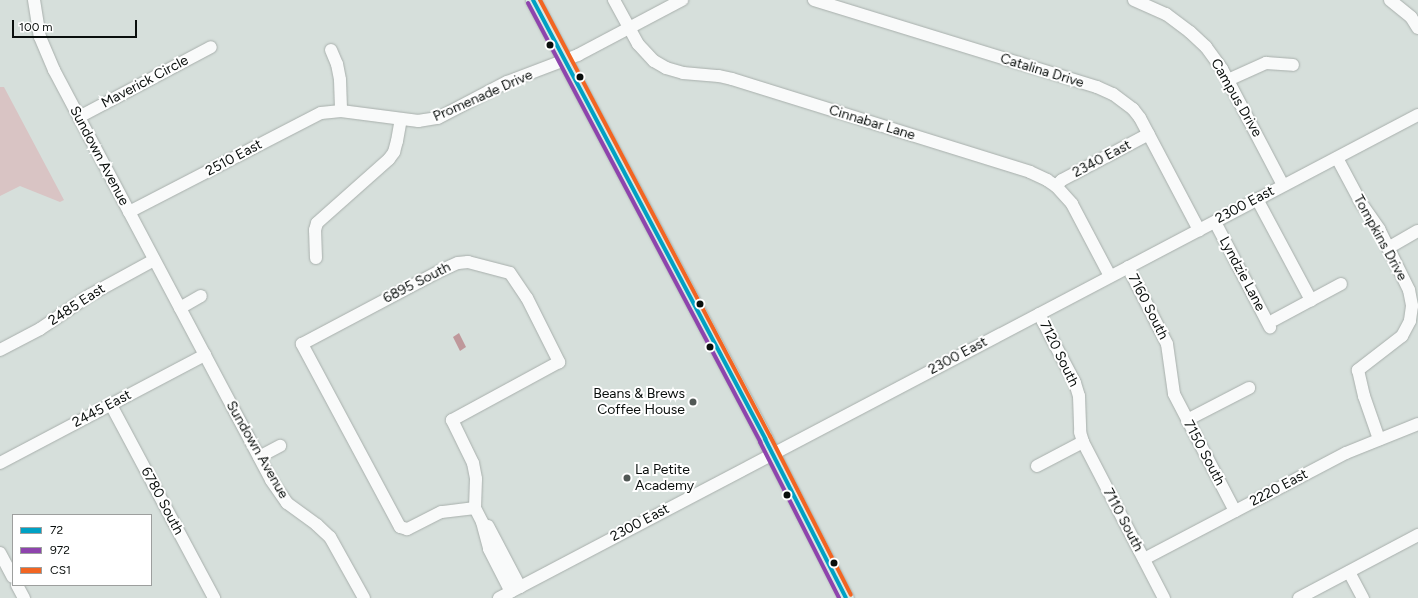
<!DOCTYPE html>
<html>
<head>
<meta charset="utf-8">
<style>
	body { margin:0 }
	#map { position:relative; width:1418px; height:598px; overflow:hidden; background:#d6dfdb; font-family:Figtree,sans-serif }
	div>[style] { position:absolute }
	.green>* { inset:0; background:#d9c4c4 }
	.water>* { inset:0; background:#bf989b }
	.roads { filter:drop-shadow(0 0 1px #a8afac) drop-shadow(0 0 1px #a8afac) }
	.minor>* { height:12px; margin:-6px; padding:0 6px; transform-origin:6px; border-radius:6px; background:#f9fafa }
	.major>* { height:15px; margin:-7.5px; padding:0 7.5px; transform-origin:7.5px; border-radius:7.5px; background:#d9e8e4 }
	.bus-1>* { height:4px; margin:-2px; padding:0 2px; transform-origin:2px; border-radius:2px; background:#00a1c4 }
	.bus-2>* { height:4px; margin:-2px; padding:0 2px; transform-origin:2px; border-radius:2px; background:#8e44ad }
	.bus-3>* { height:4px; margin:-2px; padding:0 2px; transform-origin:2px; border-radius:2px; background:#f26522 }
	.dots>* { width:11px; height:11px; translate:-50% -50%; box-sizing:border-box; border:2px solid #fff; border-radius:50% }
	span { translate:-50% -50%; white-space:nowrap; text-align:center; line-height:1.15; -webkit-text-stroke:4px #fff; paint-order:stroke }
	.street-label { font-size:14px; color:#0a0f0d }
	.poi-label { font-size:14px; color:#0a0f0d }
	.right { translate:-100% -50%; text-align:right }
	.left { translate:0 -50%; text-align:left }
	.legend { position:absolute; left:12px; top:514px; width:140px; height:72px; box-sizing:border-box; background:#fff; border:1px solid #9d9f9e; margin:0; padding:5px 7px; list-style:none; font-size:12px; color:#0a0f0d }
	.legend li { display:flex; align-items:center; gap:8px; height:20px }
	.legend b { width:20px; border:1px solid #9d9f9e }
	.scale { position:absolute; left:12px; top:20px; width:125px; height:18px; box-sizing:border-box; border:2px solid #0a0f0d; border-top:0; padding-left:5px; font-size:12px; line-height:14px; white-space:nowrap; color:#0a0f0d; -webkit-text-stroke:3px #fff; paint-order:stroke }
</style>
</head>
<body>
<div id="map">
	<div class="green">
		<div style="clip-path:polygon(0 87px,4px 87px,64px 200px,60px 202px,20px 186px,0 196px)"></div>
	</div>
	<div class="water">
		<div style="clip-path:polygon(459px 333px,466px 347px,460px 351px,453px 337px)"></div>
	</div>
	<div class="roads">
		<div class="minor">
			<div style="left:34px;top:0;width:37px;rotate:81deg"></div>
			<div style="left:40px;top:37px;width:36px;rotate:67deg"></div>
			<div style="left:54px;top:70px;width:464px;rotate:62.1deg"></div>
			<div style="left:271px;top:480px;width:28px;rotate:55deg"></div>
			<div style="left:287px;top:503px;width:37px;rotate:36deg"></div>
			<div style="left:317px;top:525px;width:18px;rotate:43deg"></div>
			<div style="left:330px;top:537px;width:70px;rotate:60.9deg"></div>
			<div style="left:614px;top:0;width:50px;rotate:61.4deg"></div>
			<div style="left:638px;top:44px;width:23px;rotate:47deg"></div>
			<div style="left:654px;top:61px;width:14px;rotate:30deg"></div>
			<div style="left:666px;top:68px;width:18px;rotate:16deg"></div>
			<div style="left:683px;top:73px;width:36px;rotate:5deg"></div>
			<div style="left:719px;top:76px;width:13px;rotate:13deg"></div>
			<div style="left:732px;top:79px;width:312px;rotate:17.3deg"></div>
			<div style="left:1030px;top:172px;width:19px;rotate:25deg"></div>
			<div style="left:1047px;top:180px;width:11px;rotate:34deg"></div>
			<div style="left:1056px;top:186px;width:24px;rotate:48deg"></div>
			<div style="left:1072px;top:204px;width:81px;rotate:62.2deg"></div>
			<div style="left:814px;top:0;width:296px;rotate:17.1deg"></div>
			<div style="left:1097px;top:87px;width:17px;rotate:24deg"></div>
			<div style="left:1113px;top:94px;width:25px;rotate:37deg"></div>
			<div style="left:1133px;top:109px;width:11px;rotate:52deg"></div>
			<div style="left:1140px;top:118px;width:127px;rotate:62.2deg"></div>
			<div style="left:1134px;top:0;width:35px;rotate:24deg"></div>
			<div style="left:1166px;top:14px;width:30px;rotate:37deg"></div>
			<div style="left:1190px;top:32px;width:22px;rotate:43deg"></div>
			<div style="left:1206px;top:47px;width:27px;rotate:54deg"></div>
			<div style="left:1222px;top:69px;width:131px;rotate:62.3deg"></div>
			<div style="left:1390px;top:0;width:27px;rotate:39deg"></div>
			<div style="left:1411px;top:17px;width:13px;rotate:58deg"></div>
			<div style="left:331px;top:50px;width:15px;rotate:67deg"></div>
			<div style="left:337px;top:64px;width:16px;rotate:79deg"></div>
			<div style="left:340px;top:80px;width:31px;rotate:88deg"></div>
			<div style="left:1228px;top:80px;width:42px;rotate:-24.1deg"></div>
			<div style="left:1266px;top:63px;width:27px;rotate:4deg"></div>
			<div style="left:79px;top:117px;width:149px;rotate:-27.9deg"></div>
			<div style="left:1337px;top:158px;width:51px;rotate:61.9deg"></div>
			<div style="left:1361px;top:203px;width:32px;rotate:55deg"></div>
			<div style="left:1379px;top:229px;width:68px;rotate:63.8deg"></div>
			<div style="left:1409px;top:290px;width:16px;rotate:79deg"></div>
			<div style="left:1412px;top:306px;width:15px;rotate:98deg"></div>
			<div style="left:1410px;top:321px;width:17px;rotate:118deg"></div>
			<div style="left:1402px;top:336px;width:56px;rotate:142.3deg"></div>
			<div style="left:1358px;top:370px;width:27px;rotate:77deg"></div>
			<div style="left:1364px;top:396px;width:46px;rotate:70.8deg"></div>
			<div style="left:1056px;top:186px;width:8px;rotate:-45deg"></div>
			<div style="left:1062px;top:180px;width:98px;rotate:-27.9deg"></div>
			<div style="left:1257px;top:199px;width:115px;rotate:61.9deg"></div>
			<div style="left:129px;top:212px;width:216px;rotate:-27.3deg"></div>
			<div style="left:321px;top:113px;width:20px;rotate:-6deg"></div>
			<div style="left:341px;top:111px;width:78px;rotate:7.4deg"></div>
			<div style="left:418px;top:121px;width:20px;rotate:-9deg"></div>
			<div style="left:438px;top:118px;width:78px;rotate:-27.6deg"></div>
			<div style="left:507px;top:82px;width:76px;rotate:-20.8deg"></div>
			<div style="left:578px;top:55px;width:118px;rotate:-27.9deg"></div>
			<div style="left:1215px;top:222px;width:119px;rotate:62.4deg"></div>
			<div style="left:1388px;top:248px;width:34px;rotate:-30deg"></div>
			<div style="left:316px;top:258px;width:28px;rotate:-92deg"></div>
			<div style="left:315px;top:230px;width:7px;rotate:-74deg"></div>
			<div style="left:317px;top:223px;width:96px;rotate:-41.6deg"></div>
			<div style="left:389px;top:159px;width:9px;rotate:-54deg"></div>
			<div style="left:394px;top:152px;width:11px;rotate:-75deg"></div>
			<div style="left:397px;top:141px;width:22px;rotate:-80deg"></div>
			<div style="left:1128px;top:267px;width:86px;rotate:63.1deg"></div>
			<div style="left:1167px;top:344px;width:50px;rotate:82deg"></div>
			<div style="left:1174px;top:394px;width:132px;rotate:62.5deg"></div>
			<div style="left:180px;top:308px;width:24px;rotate:-30deg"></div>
			<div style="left:1039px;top:314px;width:78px;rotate:62.4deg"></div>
			<div style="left:1075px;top:383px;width:14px;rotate:73deg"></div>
			<div style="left:1079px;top:396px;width:36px;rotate:88deg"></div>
			<div style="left:1080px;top:432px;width:10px;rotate:73deg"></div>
			<div style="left:1083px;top:442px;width:176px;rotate:62.6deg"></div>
			<div style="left:1274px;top:320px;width:76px;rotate:-28.2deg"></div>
			<div style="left:0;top:350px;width:45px;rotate:-27.7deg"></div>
			<div style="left:40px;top:329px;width:60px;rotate:-34.2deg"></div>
			<div style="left:90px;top:295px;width:73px;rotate:-28.7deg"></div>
			<div style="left:111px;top:405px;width:219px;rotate:61.9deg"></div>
			<div style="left:1187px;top:420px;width:70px;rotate:-27.3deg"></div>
			<div style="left:259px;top:457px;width:24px;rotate:-28deg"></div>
			<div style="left:0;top:463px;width:232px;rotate:-27.8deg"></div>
			<div style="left:1037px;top:466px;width:52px;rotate:-27.6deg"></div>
			<div style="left:475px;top:508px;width:34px;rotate:173deg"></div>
			<div style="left:441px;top:512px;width:38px;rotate:153deg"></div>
			<div style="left:407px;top:529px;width:7px;rotate:-164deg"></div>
			<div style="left:400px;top:527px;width:208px;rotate:-118.2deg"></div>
			<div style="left:302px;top:344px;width:158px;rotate:-27.9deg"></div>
			<div style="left:442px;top:270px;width:17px;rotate:-24deg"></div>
			<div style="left:458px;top:263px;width:10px;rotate:-6deg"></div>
			<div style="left:468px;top:262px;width:43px;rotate:14.7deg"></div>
			<div style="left:510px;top:273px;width:30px;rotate:56deg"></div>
			<div style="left:527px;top:298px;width:72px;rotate:63.4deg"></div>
			<div style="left:559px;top:362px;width:122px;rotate:151.5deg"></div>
			<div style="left:452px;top:420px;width:48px;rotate:64deg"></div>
			<div style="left:473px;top:463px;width:16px;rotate:79deg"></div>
			<div style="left:476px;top:479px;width:29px;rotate:92deg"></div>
			<div style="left:475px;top:508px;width:16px;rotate:63deg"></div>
			<div style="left:482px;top:522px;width:28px;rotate:75deg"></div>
			<div style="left:489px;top:549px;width:48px;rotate:62.9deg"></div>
			<div style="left:488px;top:526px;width:69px;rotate:62.3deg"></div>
			<div style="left:0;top:553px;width:27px;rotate:62deg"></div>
			<div style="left:1144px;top:559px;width:228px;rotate:-27.7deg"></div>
			<div style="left:1346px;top:453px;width:78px;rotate:-21.9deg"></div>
			<div style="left:1349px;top:572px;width:30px;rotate:62deg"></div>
			<div style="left:17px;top:585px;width:15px;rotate:62deg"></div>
			<div style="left:499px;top:598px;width:1038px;rotate:-27.73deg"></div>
			<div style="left:1299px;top:598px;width:135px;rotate:-27.9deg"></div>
		</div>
		<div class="major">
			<div style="left:533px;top:0;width:497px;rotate:62.1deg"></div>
			<div style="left:765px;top:439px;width:178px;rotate:63deg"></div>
		</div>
	</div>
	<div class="bus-1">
		<div style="left:533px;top:0;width:497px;rotate:62.1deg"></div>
		<div style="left:765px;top:439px;width:178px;rotate:63deg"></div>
	</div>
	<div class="bus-2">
		<div style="left:528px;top:3px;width:497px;rotate:62.1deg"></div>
		<div style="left:760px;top:442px;width:175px;rotate:63.1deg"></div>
	</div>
	<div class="bus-3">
		<div style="left:540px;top:0;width:493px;rotate:62.2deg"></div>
		<div style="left:770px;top:436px;width:178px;rotate:63deg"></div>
	</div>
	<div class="dots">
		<div style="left:550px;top:45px;background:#0a0f0d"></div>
		<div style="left:580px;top:77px;background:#0a0f0d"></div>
		<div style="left:700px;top:304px;background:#0a0f0d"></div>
		<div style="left:710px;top:347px;background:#0a0f0d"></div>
		<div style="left:693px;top:402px;background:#515855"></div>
		<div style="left:627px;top:478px;background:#515855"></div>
		<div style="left:787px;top:495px;background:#0a0f0d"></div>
		<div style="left:834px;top:563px;background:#0a0f0d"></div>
	</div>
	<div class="street-label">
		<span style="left:1042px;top:71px;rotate:17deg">Catalina Drive</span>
		<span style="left:145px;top:82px;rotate:-28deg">Maverick Circle</span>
		<span style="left:483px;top:96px;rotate:-24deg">Promenade Drive</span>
		<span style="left:1236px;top:98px;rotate:60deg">Campus Drive</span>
		<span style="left:872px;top:123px;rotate:17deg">Cinnabar Lane</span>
		<span style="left:99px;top:156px;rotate:62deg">Sundown Avenue</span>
		<span style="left:234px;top:158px;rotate:-28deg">2510 East</span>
		<span style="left:1102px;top:159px;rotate:-28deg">2340 East</span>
		<span style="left:1245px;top:205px;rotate:-28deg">2300 East</span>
		<span style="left:1380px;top:238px;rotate:61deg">Tompkins Drive</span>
		<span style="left:1242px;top:274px;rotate:62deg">Lyndzie Lane</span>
		<span style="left:417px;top:283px;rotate:-27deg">6895 South</span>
		<span style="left:77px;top:305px;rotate:-33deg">2485 East</span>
		<span style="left:1148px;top:307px;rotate:63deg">7160 South</span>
		<span style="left:1059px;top:354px;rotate:64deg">7120 South</span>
		<span style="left:958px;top:356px;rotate:-28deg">2300 East</span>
		<span style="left:102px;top:409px;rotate:-28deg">2445 East</span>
		<span style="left:257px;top:450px;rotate:60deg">Sundown Avenue</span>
		<span style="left:1204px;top:453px;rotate:62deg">7150 South</span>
		<span style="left:1279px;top:488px;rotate:-28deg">2220 East</span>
		<span style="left:162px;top:501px;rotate:62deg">6780 South</span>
		<span style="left:1123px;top:520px;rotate:62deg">7110 South</span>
		<span style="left:640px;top:523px;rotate:-28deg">2300 East</span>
	</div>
	<div class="poi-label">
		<span class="right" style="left:685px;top:402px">Beans &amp; Brews<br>Coffee House</span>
		<span class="left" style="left:635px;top:478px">La Petite<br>Academy</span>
	</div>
	<ul class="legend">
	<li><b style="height:5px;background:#00a1c4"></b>72</li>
	<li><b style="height:5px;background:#8e44ad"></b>972</li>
	<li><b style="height:5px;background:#f26522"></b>CS1</li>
	</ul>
	<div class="scale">100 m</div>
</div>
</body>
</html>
